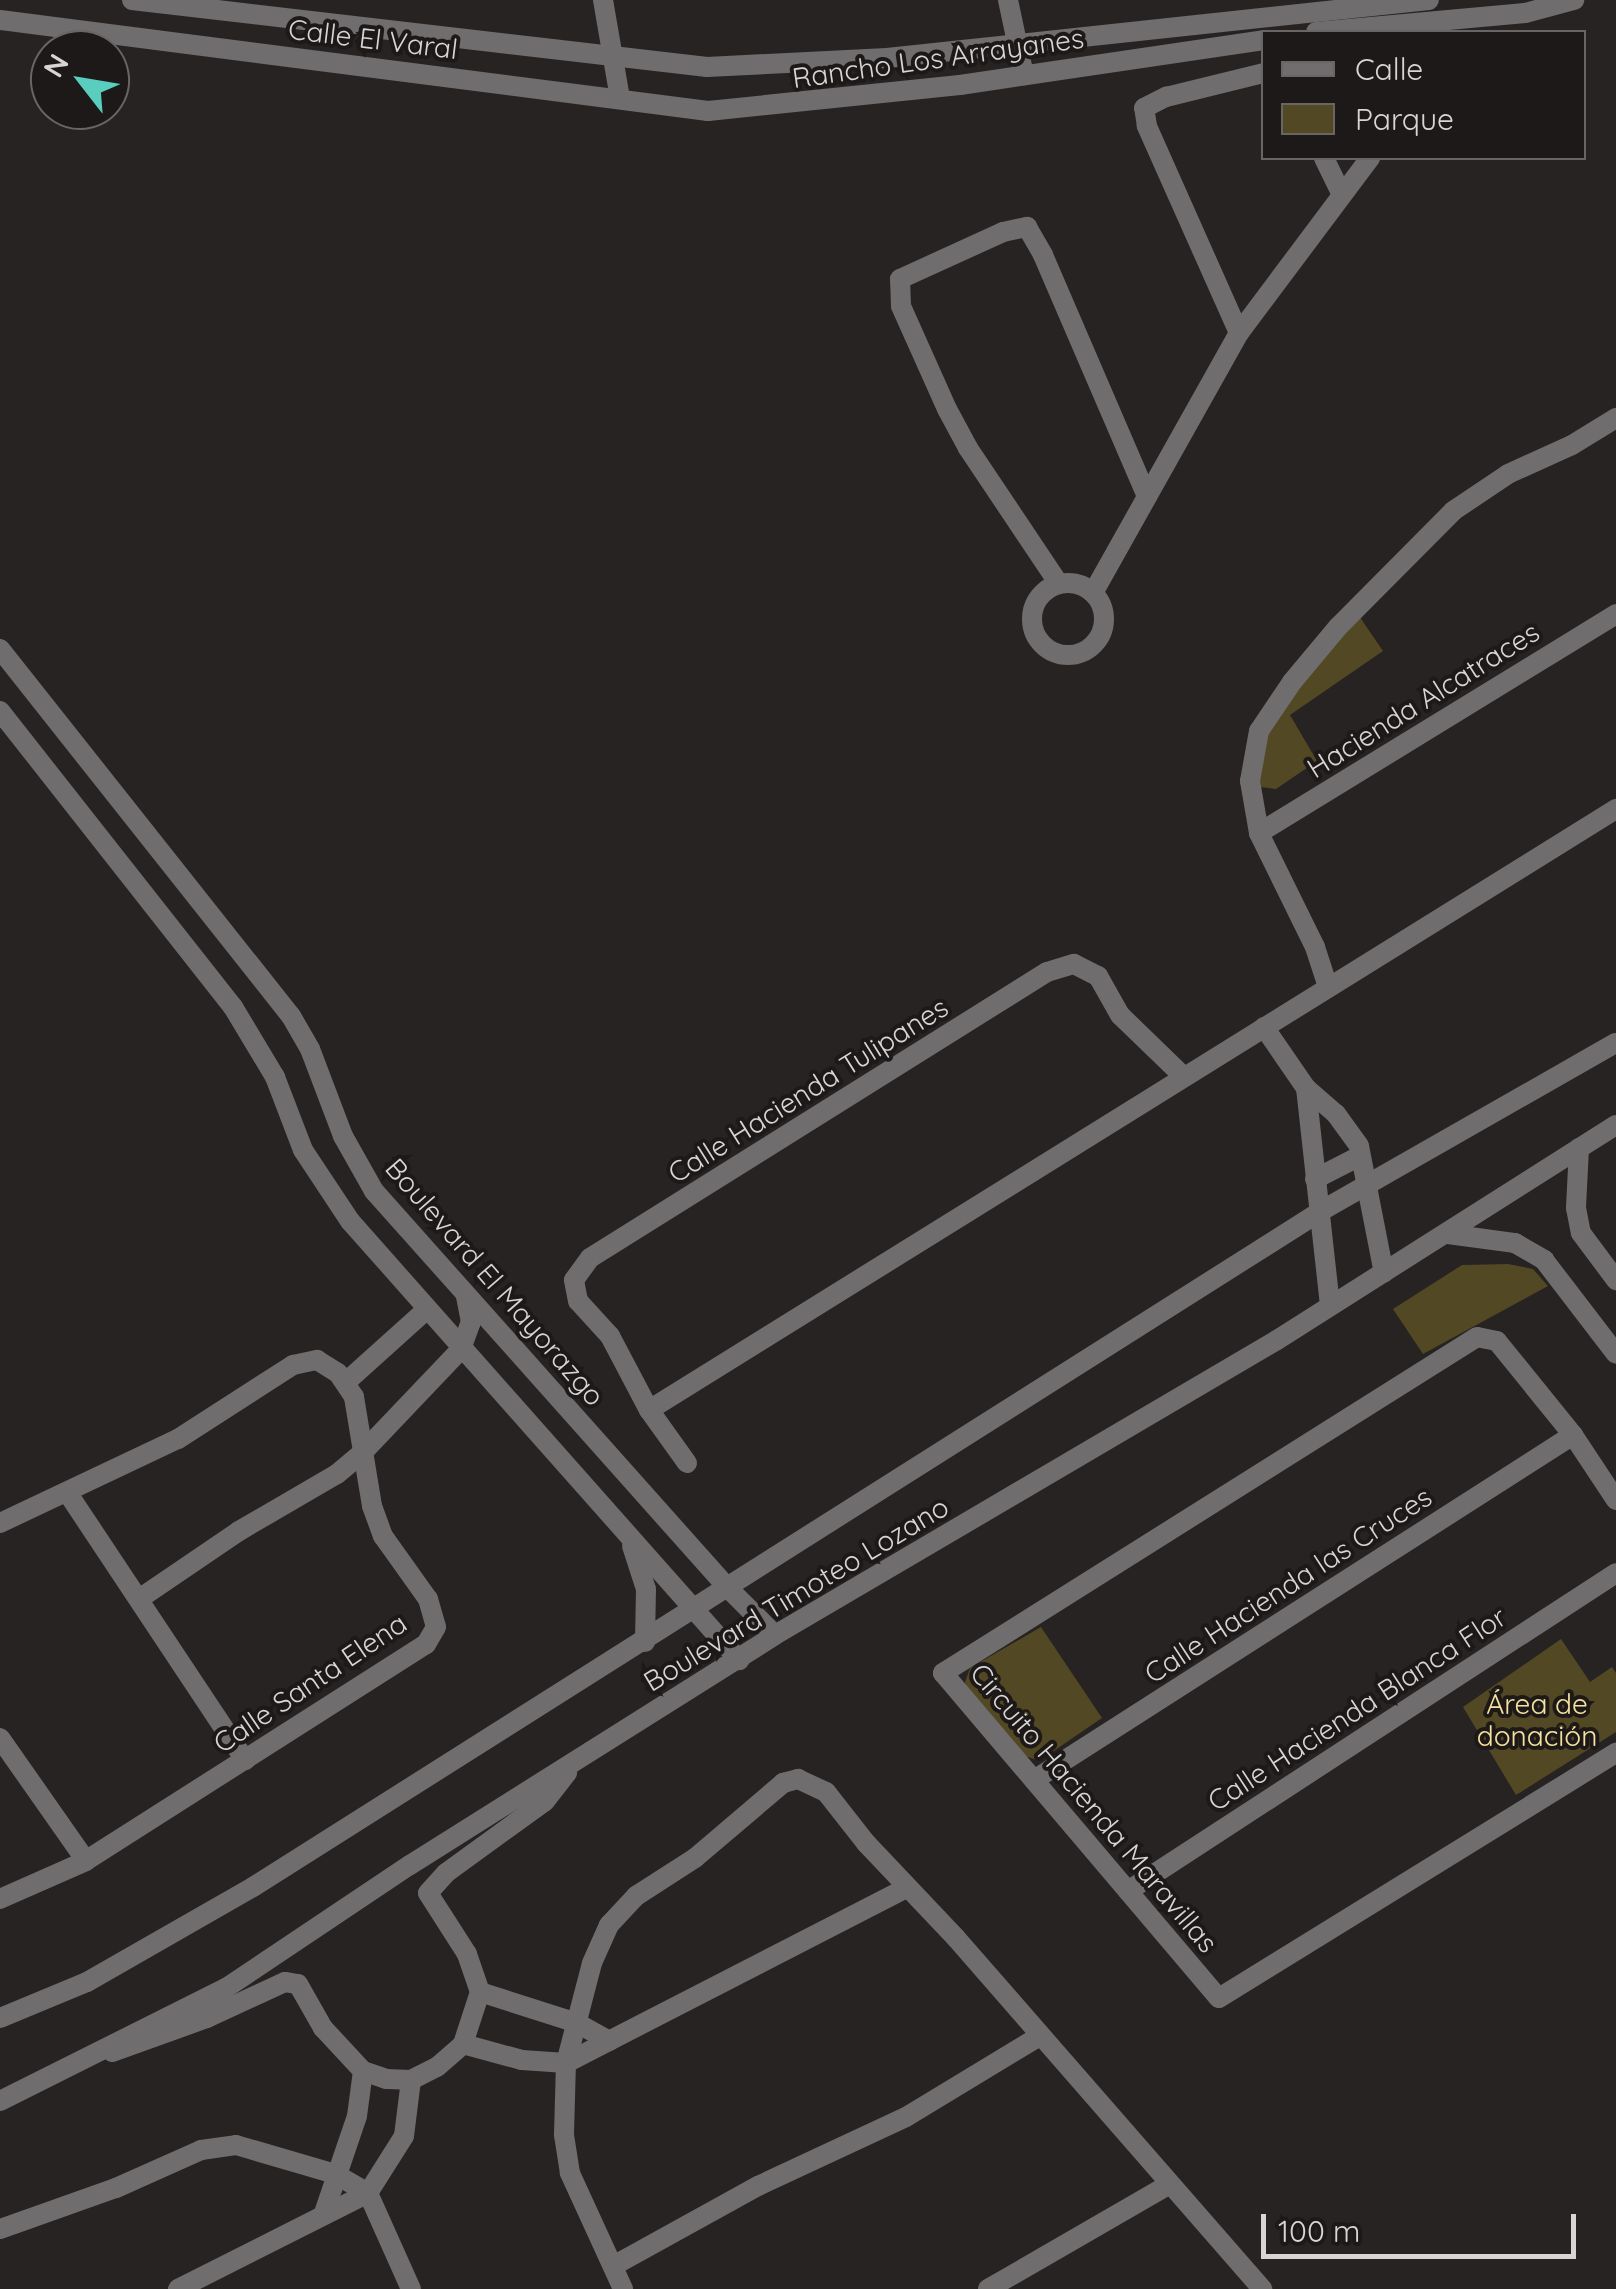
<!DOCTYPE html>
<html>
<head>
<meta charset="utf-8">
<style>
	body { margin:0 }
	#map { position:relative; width:1616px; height:2289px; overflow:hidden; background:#272322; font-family:Quicksand,sans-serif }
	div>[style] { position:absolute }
	.green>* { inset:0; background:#524824 }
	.minor>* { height:20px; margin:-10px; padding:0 10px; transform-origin:10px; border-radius:10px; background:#6f6d6d }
	.minor>.ring { margin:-10px; padding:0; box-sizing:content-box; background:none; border:20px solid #6f6d6d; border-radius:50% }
	span { translate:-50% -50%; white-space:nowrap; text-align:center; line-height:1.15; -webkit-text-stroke:8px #1d1918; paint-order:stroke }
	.street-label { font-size:28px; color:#d8d6d5 }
	.park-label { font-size:28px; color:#f5e29e }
	.legend { position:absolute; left:1261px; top:30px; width:325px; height:130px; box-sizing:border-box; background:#1d1918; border:2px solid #686564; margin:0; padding:12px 18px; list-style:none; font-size:30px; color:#d8d6d5 }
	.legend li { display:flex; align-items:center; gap:20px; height:50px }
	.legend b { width:50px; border:2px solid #686564 }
	.north { position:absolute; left:30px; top:30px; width:100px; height:100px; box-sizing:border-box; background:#1d1918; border:2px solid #686564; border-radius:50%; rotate:301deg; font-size:28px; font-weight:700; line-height:40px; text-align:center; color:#d8d6d5 }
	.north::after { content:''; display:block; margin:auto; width:35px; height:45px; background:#59cebf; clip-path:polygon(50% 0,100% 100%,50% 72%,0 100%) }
	.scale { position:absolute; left:1261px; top:2214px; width:315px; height:45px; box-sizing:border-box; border:5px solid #d8d6d5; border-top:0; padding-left:12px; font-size:30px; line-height:35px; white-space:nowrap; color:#d8d6d5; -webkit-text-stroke:8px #1d1918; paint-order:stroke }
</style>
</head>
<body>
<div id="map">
	<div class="green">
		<div style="clip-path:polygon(1355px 610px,1383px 651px,1290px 715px,1317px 761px,1276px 789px,1261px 787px,1257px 767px,1279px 699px)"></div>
		<div style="clip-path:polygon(1508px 1264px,1533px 1269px,1548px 1286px,1423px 1354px,1393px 1309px,1462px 1265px)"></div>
		<div style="clip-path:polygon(1041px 1627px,1102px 1718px,1039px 1761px,1017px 1753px,966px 1689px,965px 1682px,970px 1668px)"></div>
		<div style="clip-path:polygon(1561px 1639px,1590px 1682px,1612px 1667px,1616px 1673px,1616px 1732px,1516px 1795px,1463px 1707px)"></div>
	</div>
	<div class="minor">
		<div style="left:132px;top:0;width:579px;rotate:6.65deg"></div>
		<div style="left:707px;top:67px;width:180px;rotate:-2.9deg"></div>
		<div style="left:887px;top:58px;width:545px;rotate:-6.11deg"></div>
		<div style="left:603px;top:0;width:99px;rotate:80.2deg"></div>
		<div style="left:1008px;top:0;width:77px;rotate:78deg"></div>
		<div style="left:0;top:20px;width:714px;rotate:7.32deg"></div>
		<div style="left:708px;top:111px;width:253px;rotate:-5.9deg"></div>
		<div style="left:960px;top:85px;width:307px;rotate:-8.4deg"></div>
		<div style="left:1316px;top:32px;width:210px;rotate:-5.2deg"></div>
		<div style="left:1525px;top:13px;width:51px;rotate:-14.9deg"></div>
		<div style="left:1324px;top:158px;width:39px;rotate:64deg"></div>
		<div style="left:1239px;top:333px;width:227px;rotate:-114deg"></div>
		<div style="left:1147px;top:126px;width:18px;rotate:-99deg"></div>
		<div style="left:1144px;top:108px;width:25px;rotate:-27deg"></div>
		<div style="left:1166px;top:97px;width:101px;rotate:-13.8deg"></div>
		<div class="ring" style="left:1032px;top:583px;width:52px;height:52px"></div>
		<div style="left:1059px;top:584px;width:164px;rotate:-123.8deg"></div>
		<div style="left:968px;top:448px;width:44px;rotate:-118.3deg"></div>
		<div style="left:947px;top:409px;width:113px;rotate:-114.1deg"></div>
		<div style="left:901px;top:306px;width:27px;rotate:-92deg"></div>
		<div style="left:900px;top:279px;width:113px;rotate:-24.5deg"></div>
		<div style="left:1003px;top:232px;width:25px;rotate:-12deg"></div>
		<div style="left:1027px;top:227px;width:32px;rotate:60deg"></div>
		<div style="left:1043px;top:255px;width:263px;rotate:66.7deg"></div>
		<div style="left:1093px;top:593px;width:298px;rotate:-60.7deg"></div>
		<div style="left:1239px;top:333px;width:219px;rotate:-53.2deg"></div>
		<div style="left:0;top:649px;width:468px;rotate:51.6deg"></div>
		<div style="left:291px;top:1016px;width:38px;rotate:60deg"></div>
		<div style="left:310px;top:1049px;width:93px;rotate:69.2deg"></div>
		<div style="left:343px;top:1136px;width:63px;rotate:60.6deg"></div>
		<div style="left:374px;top:1191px;width:529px;rotate:48.29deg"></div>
		<div style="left:726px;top:1586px;width:69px;rotate:45deg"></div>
		<div style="left:0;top:711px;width:377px;rotate:51.8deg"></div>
		<div style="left:233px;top:1007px;width:82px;rotate:59deg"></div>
		<div style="left:275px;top:1077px;width:78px;rotate:69deg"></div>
		<div style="left:303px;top:1150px;width:85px;rotate:56.5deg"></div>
		<div style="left:350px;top:1221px;width:587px;rotate:48.46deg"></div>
		<div style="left:1259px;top:833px;width:419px;rotate:-31.5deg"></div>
		<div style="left:1328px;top:987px;width:42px;rotate:-108deg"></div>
		<div style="left:1315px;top:947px;width:127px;rotate:-116.2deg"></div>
		<div style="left:1259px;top:833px;width:53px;rotate:-99.8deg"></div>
		<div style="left:1250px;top:781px;width:51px;rotate:-79.8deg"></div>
		<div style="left:1259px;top:731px;width:59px;rotate:-56deg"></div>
		<div style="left:1292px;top:682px;width:72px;rotate:-50.1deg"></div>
		<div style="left:1338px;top:627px;width:163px;rotate:-45.2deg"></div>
		<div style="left:1453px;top:511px;width:66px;rotate:-33.9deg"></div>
		<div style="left:1508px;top:474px;width:70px;rotate:-24.4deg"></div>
		<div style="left:1572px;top:445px;width:52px;rotate:-31.5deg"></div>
		<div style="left:1264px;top:1027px;width:74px;rotate:55.5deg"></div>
		<div style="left:1306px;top:1088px;width:40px;rotate:41deg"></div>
		<div style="left:1336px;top:1114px;width:39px;rotate:54deg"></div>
		<div style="left:1359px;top:1146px;width:129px;rotate:78.9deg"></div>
		<div style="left:1306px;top:1088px;width:219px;rotate:83.7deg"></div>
		<div style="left:1579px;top:1148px;width:60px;rotate:92.9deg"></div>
		<div style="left:1576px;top:1208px;width:25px;rotate:79deg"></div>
		<div style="left:1581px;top:1233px;width:59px;rotate:53.3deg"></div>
		<div style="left:1315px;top:1179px;width:51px;rotate:-27.1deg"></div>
		<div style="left:1448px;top:1234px;width:68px;rotate:7.7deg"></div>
		<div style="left:1515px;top:1243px;width:34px;rotate:30deg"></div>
		<div style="left:1544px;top:1260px;width:118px;rotate:52.5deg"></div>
		<div style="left:346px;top:1382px;width:109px;rotate:-42deg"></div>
		<div style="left:649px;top:1410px;width:1139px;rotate:-31.86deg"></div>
		<div style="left:687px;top:1463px;width:65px;rotate:-125.6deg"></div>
		<div style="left:649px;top:1410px;width:84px;rotate:-117.8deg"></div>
		<div style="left:610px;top:1336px;width:47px;rotate:-132.4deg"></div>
		<div style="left:578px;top:1301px;width:21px;rotate:-101deg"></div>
		<div style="left:574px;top:1280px;width:27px;rotate:-54deg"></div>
		<div style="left:590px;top:1258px;width:539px;rotate:-32.04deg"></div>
		<div style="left:1047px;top:972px;width:28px;rotate:-17deg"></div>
		<div style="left:1074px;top:964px;width:27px;rotate:27deg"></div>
		<div style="left:1098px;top:976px;width:45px;rotate:60.6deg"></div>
		<div style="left:1120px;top:1015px;width:89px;rotate:44.1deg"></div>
		<div style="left:67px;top:1492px;width:322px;rotate:56.4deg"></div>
		<div style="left:1616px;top:1500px;width:78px;rotate:-123.5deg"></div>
		<div style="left:1573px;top:1435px;width:121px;rotate:-129deg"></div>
		<div style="left:1497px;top:1341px;width:20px;rotate:-169deg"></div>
		<div style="left:1477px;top:1337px;width:631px;rotate:147.82deg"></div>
		<div style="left:943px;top:1673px;width:426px;rotate:49.7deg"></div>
		<div style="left:1219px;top:1998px;width:467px;rotate:-31.7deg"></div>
		<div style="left:0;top:1523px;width:197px;rotate:-25.3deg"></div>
		<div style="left:178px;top:1439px;width:137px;rotate:-32.8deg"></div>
		<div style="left:293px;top:1365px;width:25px;rotate:-12deg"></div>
		<div style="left:317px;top:1360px;width:25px;rotate:32deg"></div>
		<div style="left:338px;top:1373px;width:29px;rotate:56deg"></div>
		<div style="left:354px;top:1397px;width:110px;rotate:80.6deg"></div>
		<div style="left:372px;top:1506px;width:32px;rotate:70deg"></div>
		<div style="left:383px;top:1536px;width:77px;rotate:54.5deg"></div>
		<div style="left:428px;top:1599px;width:29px;rotate:74deg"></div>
		<div style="left:436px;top:1627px;width:20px;rotate:120deg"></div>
		<div style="left:426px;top:1644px;width:403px;rotate:147.5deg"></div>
		<div style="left:86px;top:1861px;width:94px;rotate:156.2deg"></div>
		<div style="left:632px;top:1546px;width:45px;rotate:72deg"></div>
		<div style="left:646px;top:1589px;width:53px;rotate:91.1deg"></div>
		<div style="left:139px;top:1599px;width:121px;rotate:-34.2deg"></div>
		<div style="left:239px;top:1531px;width:113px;rotate:-30.2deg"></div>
		<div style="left:337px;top:1474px;width:35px;rotate:-40deg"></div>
		<div style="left:364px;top:1451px;width:141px;rotate:-46.4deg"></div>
		<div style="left:461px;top:1349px;width:29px;rotate:-70deg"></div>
		<div style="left:471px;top:1322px;width:26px;rotate:-101deg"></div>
		<div style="left:0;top:1738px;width:150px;rotate:55deg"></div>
		<div style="left:1034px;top:1780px;width:640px;rotate:-32.62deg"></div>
		<div style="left:1128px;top:1891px;width:582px;rotate:-33.09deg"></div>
		<div style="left:480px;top:1992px;width:102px;rotate:17.7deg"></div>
		<div style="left:577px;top:2023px;width:37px;rotate:29deg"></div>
		<div style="left:0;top:2018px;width:94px;rotate:-22.5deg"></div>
		<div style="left:87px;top:1982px;width:191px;rotate:-29.8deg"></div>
		<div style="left:253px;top:1887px;width:1264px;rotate:-32.33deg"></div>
		<div style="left:1321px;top:1211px;width:339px;rotate:-29.7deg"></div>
		<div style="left:463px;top:2044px;width:61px;rotate:15.2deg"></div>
		<div style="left:522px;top:2060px;width:44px;rotate:3.9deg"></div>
		<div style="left:566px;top:2063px;width:383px;rotate:-27.2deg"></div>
		<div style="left:112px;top:2052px;width:101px;rotate:-19.7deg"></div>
		<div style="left:207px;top:2018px;width:86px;rotate:-24.8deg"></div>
		<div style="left:285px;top:1982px;width:13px;rotate:9deg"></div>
		<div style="left:298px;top:1984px;width:51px;rotate:60.4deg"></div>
		<div style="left:323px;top:2028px;width:59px;rotate:47.1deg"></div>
		<div style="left:363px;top:2071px;width:24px;rotate:19deg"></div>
		<div style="left:386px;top:2079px;width:25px;rotate:2deg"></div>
		<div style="left:411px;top:2080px;width:29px;rotate:-27deg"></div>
		<div style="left:437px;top:2067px;width:35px;rotate:-41deg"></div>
		<div style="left:463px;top:2044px;width:55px;rotate:-71.9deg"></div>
		<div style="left:480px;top:1992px;width:40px;rotate:-108.9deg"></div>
		<div style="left:467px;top:1954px;width:72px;rotate:-122.6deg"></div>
		<div style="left:428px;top:1893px;width:27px;rotate:-48deg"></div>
		<div style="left:446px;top:1873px;width:122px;rotate:-36deg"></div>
		<div style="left:545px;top:1801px;width:36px;rotate:-52deg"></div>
		<div style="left:0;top:2101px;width:253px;rotate:-26.6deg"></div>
		<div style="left:226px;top:1988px;width:221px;rotate:-33.8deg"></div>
		<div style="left:410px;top:1865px;width:431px;rotate:-32.2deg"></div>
		<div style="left:775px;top:1635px;width:582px;rotate:-30.44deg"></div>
		<div style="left:1277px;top:1340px;width:401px;rotate:-32.4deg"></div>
		<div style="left:324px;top:2213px;width:102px;rotate:-71.2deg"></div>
		<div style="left:357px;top:2116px;width:45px;rotate:-82.4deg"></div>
		<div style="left:0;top:2229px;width:123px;rotate:-19.5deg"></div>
		<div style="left:116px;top:2188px;width:93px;rotate:-24.1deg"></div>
		<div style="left:201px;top:2150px;width:35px;rotate:-8deg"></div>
		<div style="left:236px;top:2145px;width:103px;rotate:16.3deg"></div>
		<div style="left:335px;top:2174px;width:38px;rotate:30deg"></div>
		<div style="left:368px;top:2193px;width:105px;rotate:65.9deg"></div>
		<div style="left:613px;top:2266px;width:166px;rotate:-28.9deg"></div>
		<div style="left:758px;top:2186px;width:163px;rotate:-25deg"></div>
		<div style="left:906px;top:2117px;width:157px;rotate:-31.2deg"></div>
		<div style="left:178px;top:2289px;width:213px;rotate:-26.8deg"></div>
		<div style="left:368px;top:2193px;width:67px;rotate:-57.7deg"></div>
		<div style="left:404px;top:2136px;width:56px;rotate:-82.9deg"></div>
		<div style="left:623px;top:2289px;width:128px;rotate:-114.6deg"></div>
		<div style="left:570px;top:2173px;width:39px;rotate:-99deg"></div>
		<div style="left:564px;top:2134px;width:71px;rotate:-88.4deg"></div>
		<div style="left:566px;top:2063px;width:103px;rotate:-75.4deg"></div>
		<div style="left:592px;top:1963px;width:42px;rotate:-65.9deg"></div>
		<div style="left:609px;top:1925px;width:40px;rotate:-47deg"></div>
		<div style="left:636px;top:1896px;width:70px;rotate:-32.8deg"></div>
		<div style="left:695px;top:1858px;width:116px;rotate:-40.4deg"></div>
		<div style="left:783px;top:1783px;width:16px;rotate:-15deg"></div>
		<div style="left:798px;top:1779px;width:31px;rotate:25deg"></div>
		<div style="left:826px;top:1792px;width:65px;rotate:51.9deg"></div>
		<div style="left:866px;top:1843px;width:131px;rotate:46.5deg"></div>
		<div style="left:956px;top:1938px;width:466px;rotate:48.9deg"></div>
		<div style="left:988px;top:2289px;width:208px;rotate:-30deg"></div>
	</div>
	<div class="street-label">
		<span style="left:373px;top:39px;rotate:7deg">Calle El Varal</span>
		<span style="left:938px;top:58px;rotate:-8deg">Rancho Los Arrayanes</span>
		<span style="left:1423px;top:700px;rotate:-32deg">Hacienda Alcatraces</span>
		<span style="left:808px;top:1090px;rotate:-32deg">Calle Hacienda Tulipanes</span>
		<span style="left:495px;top:1282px;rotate:49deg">Boulevard El Mayorazgo</span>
		<span style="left:1288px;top:1585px;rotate:-33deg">Calle Hacienda las Cruces</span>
		<span style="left:796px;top:1594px;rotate:-31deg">Boulevard Timoteo Lozano</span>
		<span style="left:310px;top:1683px;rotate:-34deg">Calle Santa Elena</span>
		<span style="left:1357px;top:1709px;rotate:-33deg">Calle Hacienda Blanca Flor</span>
		<span style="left:1094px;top:1808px;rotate:50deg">Circuito Hacienda Maravillas</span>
	</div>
	<div class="park-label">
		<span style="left:1537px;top:1720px">Área de<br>donación</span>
	</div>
	<ul class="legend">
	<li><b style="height:12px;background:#6f6d6d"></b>Calle</li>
	<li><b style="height:28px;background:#524824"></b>Parque</li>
	</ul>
	<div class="north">N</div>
	<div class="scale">100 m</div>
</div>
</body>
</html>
